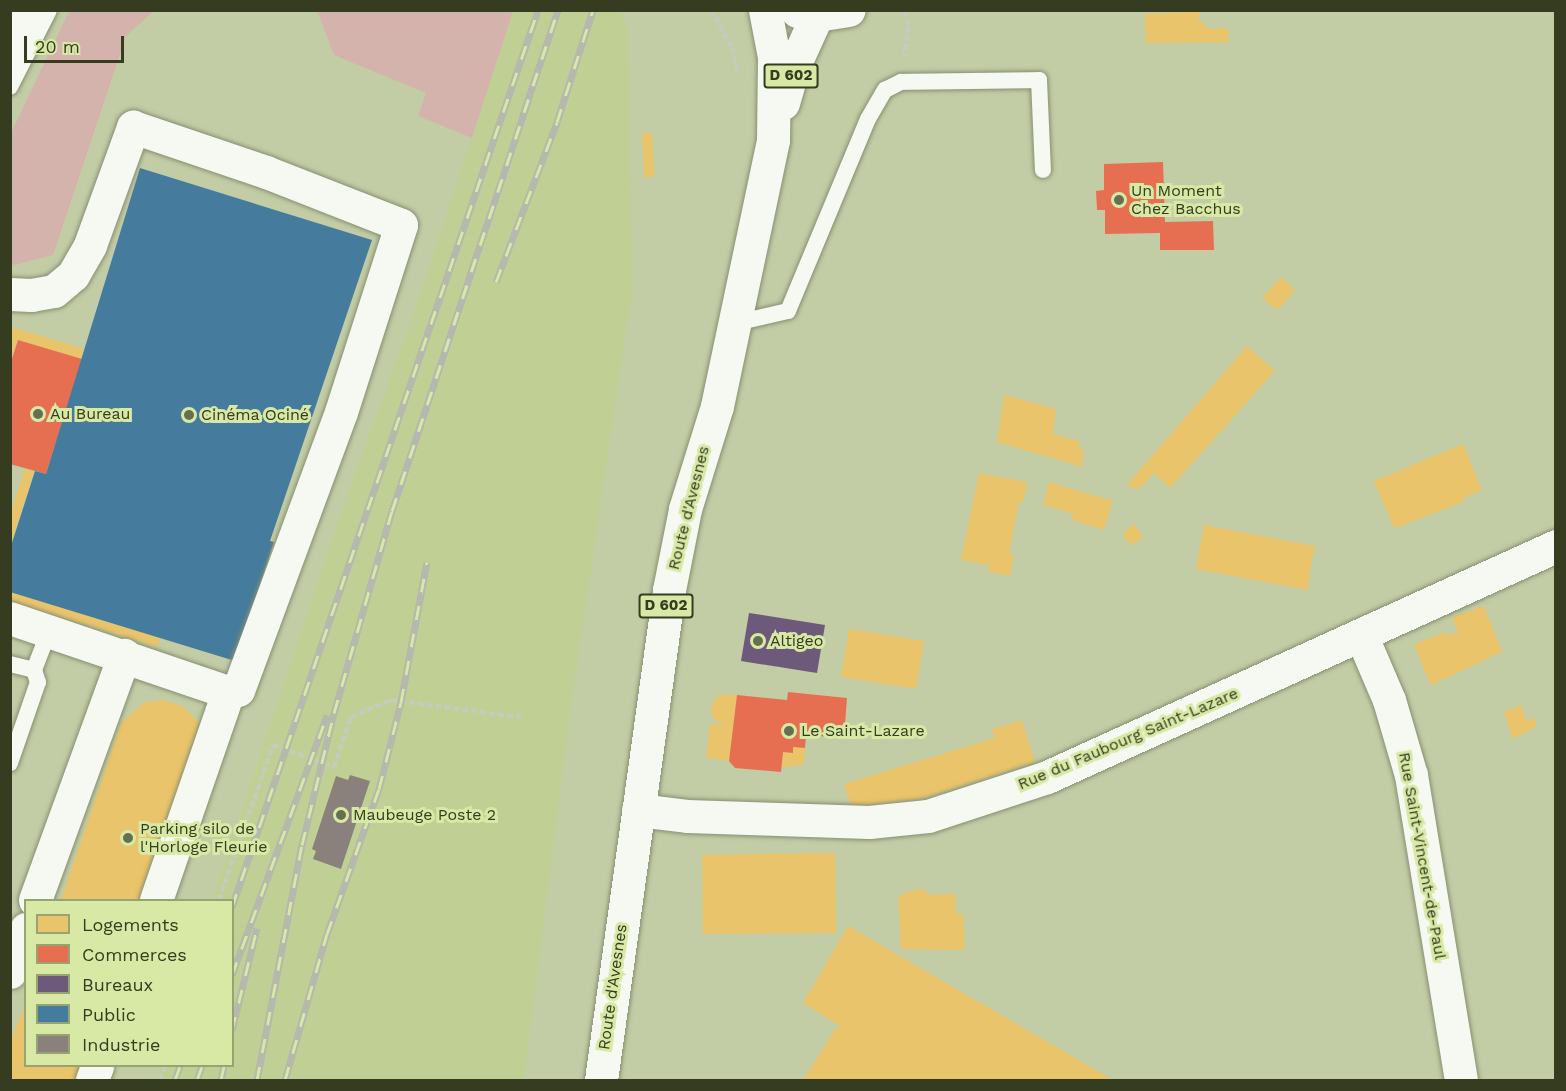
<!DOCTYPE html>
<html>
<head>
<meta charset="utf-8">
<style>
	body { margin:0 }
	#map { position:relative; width:1566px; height:1091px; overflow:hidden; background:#c2cda6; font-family:"Work Sans",sans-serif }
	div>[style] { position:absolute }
	.built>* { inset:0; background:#c0d094 }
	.green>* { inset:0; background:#d4b3ad }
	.homes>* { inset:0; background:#e9c46a }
	.shops>* { inset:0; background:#e76f51 }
	.offices>* { inset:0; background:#6d597a }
	.public>* { inset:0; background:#457b9d }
	.industry>* { inset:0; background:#8a817c }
	.path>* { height:4px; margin-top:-2px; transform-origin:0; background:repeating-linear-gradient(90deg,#c7cabf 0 6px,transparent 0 9px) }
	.roads { filter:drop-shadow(0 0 2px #888f71) drop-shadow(0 0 2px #888f71) }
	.lane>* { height:16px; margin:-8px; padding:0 8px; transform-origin:8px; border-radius:8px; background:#f6f8f2 }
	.street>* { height:33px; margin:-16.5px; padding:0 16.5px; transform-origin:16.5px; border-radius:16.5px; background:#f6f8f2 }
	.secondary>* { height:33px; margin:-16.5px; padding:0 16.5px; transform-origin:16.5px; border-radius:16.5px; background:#f6f8f2 }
	.primary>* { height:33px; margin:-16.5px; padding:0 16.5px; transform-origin:16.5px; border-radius:16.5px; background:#f6f8f2 }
	.rail>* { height:7px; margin-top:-3.5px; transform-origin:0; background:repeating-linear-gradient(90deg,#d7e9a4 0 14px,#b5b8ae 0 28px); box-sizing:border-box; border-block:2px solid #b5b8ae }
	.dots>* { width:16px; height:16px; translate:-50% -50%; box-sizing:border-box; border:3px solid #d7e9a4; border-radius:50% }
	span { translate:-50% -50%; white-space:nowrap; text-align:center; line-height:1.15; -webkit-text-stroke:6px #d7e9a4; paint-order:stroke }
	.shield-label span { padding:2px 4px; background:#d7e9a4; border:2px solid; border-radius:4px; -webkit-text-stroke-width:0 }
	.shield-label { font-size:15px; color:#353c20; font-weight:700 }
	.poi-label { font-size:16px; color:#353c20 }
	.left { translate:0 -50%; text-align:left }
	.street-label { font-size:16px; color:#353c20 }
	.frame { position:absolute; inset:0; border:12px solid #353c20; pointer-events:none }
	.legend { position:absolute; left:24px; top:899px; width:210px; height:168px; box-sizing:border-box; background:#d7e9a4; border:2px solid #96a46f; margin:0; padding:8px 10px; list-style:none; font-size:18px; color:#353c20 }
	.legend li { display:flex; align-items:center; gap:12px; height:30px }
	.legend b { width:30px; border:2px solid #96a46f }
	.scale { position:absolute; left:24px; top:36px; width:100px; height:27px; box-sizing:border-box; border:3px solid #353c20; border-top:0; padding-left:8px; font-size:18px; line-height:21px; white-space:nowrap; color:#353c20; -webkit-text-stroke:4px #d7e9a4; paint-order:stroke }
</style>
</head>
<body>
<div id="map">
	<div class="built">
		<div style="clip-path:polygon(513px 11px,620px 11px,628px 31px,632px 291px,570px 715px,524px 1080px,156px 1080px,161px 1066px,232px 1066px,232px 900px,212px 900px,340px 516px,418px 301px)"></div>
	</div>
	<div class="green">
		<div style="clip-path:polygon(69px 11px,154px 11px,126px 36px,53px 255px,14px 265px,10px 264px,11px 133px)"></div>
		<div style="clip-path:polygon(317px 11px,513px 11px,472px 138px,418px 116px,426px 93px,334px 55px)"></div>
	</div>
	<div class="homes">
		<div style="clip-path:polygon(1200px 11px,1199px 23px,1205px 22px,1205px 28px,1228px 28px,1228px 42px,1146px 43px,1145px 14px)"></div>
		<div style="clip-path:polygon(642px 133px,652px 133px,654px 177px,644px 177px)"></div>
		<div style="clip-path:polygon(1281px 277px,1295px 290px,1279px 309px,1274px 308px,1262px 298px)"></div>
		<div style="clip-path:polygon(12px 327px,84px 349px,80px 359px,18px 340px,10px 363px)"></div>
		<div style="clip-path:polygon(1247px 346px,1275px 371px,1170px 488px,1154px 473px,1139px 489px,1126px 486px)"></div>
		<div style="clip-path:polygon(1004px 395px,1056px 409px,1053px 434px,1080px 441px,1078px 448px,1084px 450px,1082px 467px,997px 442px)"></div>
		<div style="clip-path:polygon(1463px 444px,1482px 490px,1463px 498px,1464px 502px,1394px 528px,1374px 481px)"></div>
		<div style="clip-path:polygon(25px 469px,34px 472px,10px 547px,10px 514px)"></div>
		<div style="clip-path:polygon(979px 473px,1027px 482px,1024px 502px,1019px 501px,1009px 554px,1014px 554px,1010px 576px,988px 572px,989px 565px,961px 560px)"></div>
		<div style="clip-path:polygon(1049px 482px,1113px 501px,1104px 530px,1072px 520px,1073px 514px,1043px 505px)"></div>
		<div style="clip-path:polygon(1134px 524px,1143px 536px,1132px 546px,1122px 534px)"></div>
		<div style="clip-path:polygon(1204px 525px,1315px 546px,1307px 590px,1196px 569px)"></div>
		<div style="clip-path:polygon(10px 592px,161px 638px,157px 647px,10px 601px)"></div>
		<div style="clip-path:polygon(1484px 606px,1502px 652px,1431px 685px,1414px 645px,1444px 632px,1446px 636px,1458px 632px,1452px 617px)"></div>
		<div style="clip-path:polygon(849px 629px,924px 641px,916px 689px,841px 677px)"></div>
		<div style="clip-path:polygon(719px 695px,737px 695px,729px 761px,706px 758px,710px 724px,727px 726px,715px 721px,711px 713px,712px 703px)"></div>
		<div style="clip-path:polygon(164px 700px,184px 707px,200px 724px,150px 900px,61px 900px,121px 723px,145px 702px)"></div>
		<div style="clip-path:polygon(1521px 705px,1527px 721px,1535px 718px,1537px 726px,1513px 739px,1504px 712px)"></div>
		<div style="clip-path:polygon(1022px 720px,1035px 762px,921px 799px,852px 807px,844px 784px,995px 738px,992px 729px)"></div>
		<div style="clip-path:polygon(793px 747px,805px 748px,804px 764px,782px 768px,783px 752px,793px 753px)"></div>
		<div style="clip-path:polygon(835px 853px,836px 933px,703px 934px,702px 855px)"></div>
		<div style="clip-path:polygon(924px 889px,929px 895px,955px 894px,956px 914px,963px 914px,965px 950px,901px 949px,898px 898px,908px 891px)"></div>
		<div style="clip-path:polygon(848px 926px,860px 933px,1113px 1080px,803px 1080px,836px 1028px,841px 1027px,803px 1003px)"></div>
		<div style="clip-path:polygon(26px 1002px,26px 1066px,93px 1066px,87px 1080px,10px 1080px,10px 1043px)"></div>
	</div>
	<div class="shops">
		<div style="clip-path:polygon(1163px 162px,1165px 222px,1213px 221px,1214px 250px,1160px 250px,1160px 233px,1105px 234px,1105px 210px,1097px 210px,1096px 191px,1104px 190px,1104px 164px)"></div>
		<div style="clip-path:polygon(18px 340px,82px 359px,46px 474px,10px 464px,10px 365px)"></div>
		<div style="clip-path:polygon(788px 692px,847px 698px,844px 738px,806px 735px,805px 748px,793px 747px,793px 753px,783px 752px,781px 772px,735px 768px,729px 761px,737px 695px,787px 700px)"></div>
	</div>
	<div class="offices">
		<div style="clip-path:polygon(749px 613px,825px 625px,817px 673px,741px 661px)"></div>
	</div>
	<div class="public">
		<div style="clip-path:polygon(140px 168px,372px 240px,270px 541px,274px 542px,235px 661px,10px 592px,10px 549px,35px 471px,46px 474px)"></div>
	</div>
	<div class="industry">
		<div style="clip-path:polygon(350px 775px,370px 781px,341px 869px,313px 859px,316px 851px,312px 849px,336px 776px,348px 780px)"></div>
	</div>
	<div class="path">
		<div style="left:711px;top:10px;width:43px;rotate:61.1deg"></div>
		<div style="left:732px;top:48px;width:26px;rotate:77deg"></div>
		<div style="left:904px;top:10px;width:17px;rotate:73deg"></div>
		<div style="left:909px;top:26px;width:31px;rotate:99deg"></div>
		<div style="left:219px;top:900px;width:164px;rotate:-70.8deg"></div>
		<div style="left:273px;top:745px;width:65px;rotate:19.8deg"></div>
		<div style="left:334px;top:767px;width:53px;rotate:-71.2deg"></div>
		<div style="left:351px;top:717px;width:43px;rotate:-23deg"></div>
		<div style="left:391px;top:700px;width:131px;rotate:7.5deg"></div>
		<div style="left:160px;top:1080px;width:15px;rotate:-70deg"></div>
	</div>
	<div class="roads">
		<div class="lane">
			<div style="left:10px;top:87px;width:86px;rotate:-63.1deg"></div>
			<div style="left:736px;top:323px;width:53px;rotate:-13deg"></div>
			<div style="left:788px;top:311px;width:208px;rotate:-67.4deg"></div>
			<div style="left:868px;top:119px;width:34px;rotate:-60deg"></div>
			<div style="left:885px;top:90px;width:18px;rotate:-27deg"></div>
			<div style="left:901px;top:82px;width:138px;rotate:-0.8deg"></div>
			<div style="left:1039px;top:80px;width:90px;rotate:87.5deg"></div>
			<div style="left:10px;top:664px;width:25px;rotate:14deg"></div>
			<div style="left:34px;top:670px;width:13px;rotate:72deg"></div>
			<div style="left:38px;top:682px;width:86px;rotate:109.1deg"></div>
			<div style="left:34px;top:670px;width:42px;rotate:-69deg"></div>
		</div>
		<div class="street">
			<div style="left:10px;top:294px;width:21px;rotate:3deg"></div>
			<div style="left:31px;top:295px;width:23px;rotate:-10deg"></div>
			<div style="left:54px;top:291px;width:25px;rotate:-40deg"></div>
			<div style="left:73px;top:275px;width:34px;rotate:-60deg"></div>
			<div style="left:90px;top:245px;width:126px;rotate:-70deg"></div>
			<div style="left:133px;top:127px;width:140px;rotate:18.7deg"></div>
			<div style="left:266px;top:172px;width:145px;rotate:21.4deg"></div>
			<div style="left:401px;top:225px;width:196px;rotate:107.8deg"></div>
			<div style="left:341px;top:412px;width:296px;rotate:110.3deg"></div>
			<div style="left:238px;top:690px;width:10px;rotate:169deg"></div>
			<div style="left:228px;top:692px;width:230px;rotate:-161.3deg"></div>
			<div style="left:1362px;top:637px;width:69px;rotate:66.8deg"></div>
			<div style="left:1389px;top:700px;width:78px;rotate:73.7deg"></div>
			<div style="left:1411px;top:775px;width:309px;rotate:80.7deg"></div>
			<div style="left:638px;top:810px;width:49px;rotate:7deg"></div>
			<div style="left:687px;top:816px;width:182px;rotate:1.9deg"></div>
			<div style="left:869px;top:822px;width:59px;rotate:-5.8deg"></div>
			<div style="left:928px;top:816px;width:125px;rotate:-18.1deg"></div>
			<div style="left:1047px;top:777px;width:559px;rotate:-24.41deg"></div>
			<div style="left:35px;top:900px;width:261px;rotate:-70deg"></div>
			<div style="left:156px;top:900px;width:220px;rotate:-70.9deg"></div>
			<div style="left:10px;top:972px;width:46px;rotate:-69.6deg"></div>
			<div style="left:92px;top:1080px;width:15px;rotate:-70deg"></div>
		</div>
		<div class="secondary">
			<div style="left:10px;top:52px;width:47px;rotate:-63.4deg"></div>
		</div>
		<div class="primary">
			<div style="left:797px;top:11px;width:20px;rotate:11deg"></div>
			<div style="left:817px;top:15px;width:32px;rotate:-9deg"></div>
			<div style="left:783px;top:103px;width:36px;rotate:-74deg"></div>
			<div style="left:793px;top:68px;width:58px;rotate:-65.6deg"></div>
			<div style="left:601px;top:1080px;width:495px;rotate:-82.1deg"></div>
			<div style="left:669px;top:590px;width:83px;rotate:-78.8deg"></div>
			<div style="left:685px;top:509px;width:108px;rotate:-72.7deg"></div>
			<div style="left:717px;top:406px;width:272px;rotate:-78.1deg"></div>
			<div style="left:773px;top:140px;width:83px;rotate:-89.3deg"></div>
			<div style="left:774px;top:57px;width:48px;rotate:-100.8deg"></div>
		</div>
	</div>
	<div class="rail">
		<div style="left:496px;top:282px;width:171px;rotate:-69.1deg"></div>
		<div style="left:557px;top:122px;width:118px;rotate:-72.2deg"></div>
		<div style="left:232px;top:907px;width:948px;rotate:-71.16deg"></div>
		<div style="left:232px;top:975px;width:277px;rotate:-69.9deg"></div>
		<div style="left:232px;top:1030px;width:105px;rotate:-76.2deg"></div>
		<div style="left:175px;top:1080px;width:15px;rotate:-70deg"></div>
		<div style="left:197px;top:1080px;width:15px;rotate:-70deg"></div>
		<div style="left:221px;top:1080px;width:14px;rotate:-78deg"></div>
		<div style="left:257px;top:1080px;width:239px;rotate:-79.2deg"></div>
		<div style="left:302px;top:845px;width:136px;rotate:-76.4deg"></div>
		<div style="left:334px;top:713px;width:210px;rotate:-74deg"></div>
		<div style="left:392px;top:511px;width:528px;rotate:-71.67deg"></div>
		<div style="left:285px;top:1080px;width:152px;rotate:-74deg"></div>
		<div style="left:327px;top:934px;width:154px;rotate:-70.3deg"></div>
		<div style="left:379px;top:789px;width:90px;rotate:-75.8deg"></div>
		<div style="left:401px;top:702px;width:142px;rotate:-79.5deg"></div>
	</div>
	<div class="dots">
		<div style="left:1119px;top:200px;background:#666f4f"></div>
		<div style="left:38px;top:414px;background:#666f4f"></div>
		<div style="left:189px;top:415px;background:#666f4f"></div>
		<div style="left:758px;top:641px;background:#666f4f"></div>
		<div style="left:789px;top:731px;background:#666f4f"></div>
		<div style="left:341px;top:815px;background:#666f4f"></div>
		<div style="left:128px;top:838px;background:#666f4f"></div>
	</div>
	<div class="shield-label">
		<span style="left:791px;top:76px">D 602</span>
		<span style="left:666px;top:606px">D 602</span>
	</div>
	<div class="poi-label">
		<span class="left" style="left:1131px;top:200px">Un Moment<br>Chez Bacchus</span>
		<span class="left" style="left:50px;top:414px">Au Bureau</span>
		<span class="left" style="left:201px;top:415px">Cinéma Ociné</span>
		<span class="left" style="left:770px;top:641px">Altigeo</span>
		<span class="left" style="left:801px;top:731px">Le Saint-Lazare</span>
		<span class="left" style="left:353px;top:815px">Maubeuge Poste 2</span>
		<span class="left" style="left:140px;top:838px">Parking silo de<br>l'Horloge Fleurie</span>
	</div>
	<div class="street-label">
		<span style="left:689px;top:508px;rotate:-76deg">Route d'Avesnes</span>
		<span style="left:1128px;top:739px;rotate:-23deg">Rue du Faubourg Saint-Lazare</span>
		<span style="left:1422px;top:856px;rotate:80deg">Rue Saint-Vincent-de-Paul</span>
		<span style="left:613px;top:987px;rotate:-82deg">Route d'Avesnes</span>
	</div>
	<div class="frame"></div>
	<ul class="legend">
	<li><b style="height:16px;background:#e9c46a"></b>Logements</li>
	<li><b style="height:16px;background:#e76f51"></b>Commerces</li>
	<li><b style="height:16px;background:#6d597a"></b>Bureaux</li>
	<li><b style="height:16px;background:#457b9d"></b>Public</li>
	<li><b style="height:16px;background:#8a817c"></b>Industrie</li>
	</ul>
	<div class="scale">20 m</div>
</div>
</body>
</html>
